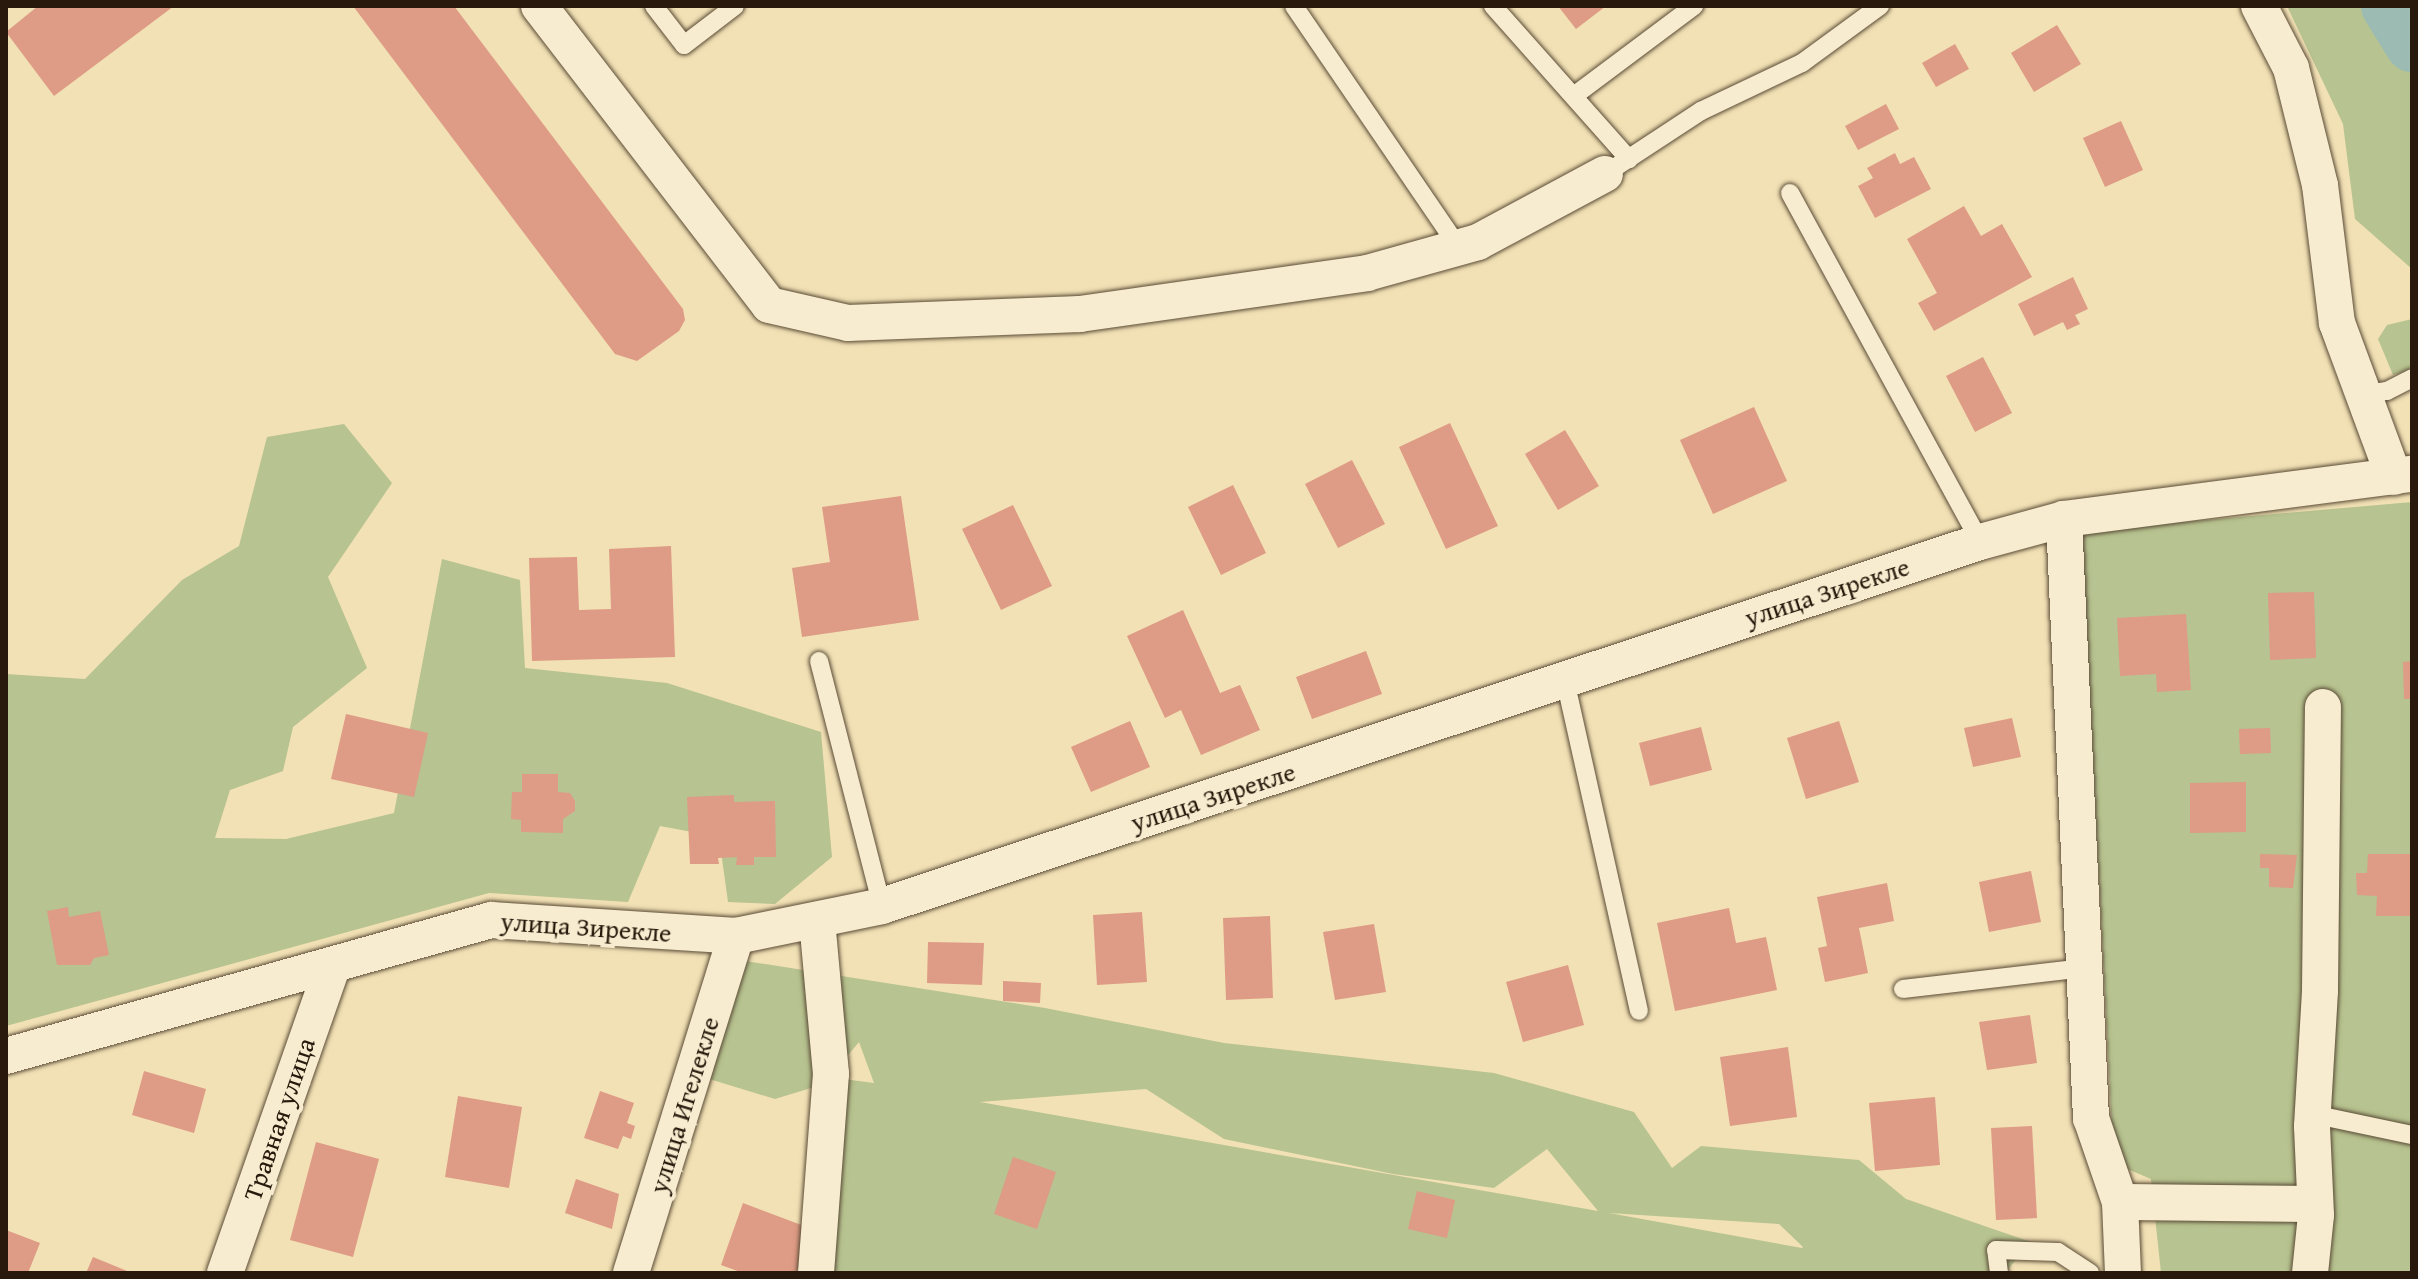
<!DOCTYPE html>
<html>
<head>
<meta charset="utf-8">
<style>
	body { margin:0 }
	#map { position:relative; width:2418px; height:1279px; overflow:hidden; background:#f2e1b5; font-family:"Gentium Book Plus",serif }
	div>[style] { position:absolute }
	.green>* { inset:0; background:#b7c390 }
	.river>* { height:54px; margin:-27px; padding:0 27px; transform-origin:27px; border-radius:27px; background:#9cbcb3 }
	.building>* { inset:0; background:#de9b85 }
	.roads { filter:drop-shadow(0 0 2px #5a4b36) drop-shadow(0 0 2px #5a4b36) }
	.service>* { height:18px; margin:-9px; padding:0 9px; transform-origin:9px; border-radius:9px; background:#f7eccf }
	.minor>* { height:36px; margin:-18px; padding:0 18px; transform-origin:18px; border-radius:18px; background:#f7eccf }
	span { translate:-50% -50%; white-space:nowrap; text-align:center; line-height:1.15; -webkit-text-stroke:8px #f7eccf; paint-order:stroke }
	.street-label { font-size:26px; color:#28190c }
	.frame { position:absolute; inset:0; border:8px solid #28190c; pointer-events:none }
</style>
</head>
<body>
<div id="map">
	<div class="green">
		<div style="clip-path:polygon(2287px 6px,2412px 6px,2412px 269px,2355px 219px,2343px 124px)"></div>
		<div style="clip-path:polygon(2412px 319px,2412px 369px,2393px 375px,2378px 339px,2387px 325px)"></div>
		<div style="clip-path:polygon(344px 424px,392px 483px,328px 577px,367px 668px,293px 727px,283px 771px,230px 790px,215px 838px,286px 839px,394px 813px,442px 559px,520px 580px,525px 668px,667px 683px,821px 732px,832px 857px,775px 904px,728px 902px,719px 837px,660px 826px,628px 902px,489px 893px,6px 1026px,6px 674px,85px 679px,182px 580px,239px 546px,267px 437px)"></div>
		<div style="clip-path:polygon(2412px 502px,2412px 1273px,2161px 1273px,2151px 1179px,2125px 1168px,2113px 1150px,2081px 531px)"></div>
		<div style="clip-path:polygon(evenodd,739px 960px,1045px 1008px,1224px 1043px,1494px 1073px,1634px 1112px,1672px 1168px,1701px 1146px,1859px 1160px,1906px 1199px,2031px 1242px,2005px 1273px,825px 1273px,843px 1079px,874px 1083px,859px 1042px,824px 1084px,775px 1099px,706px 1078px,739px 960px,1146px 1089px,1224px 1139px,1393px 1174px,1494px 1188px,1547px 1149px,1598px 1211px,980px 1102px,1146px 1089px,739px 960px,1609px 1213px,1779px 1224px,1803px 1247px,1802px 1248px,1609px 1213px)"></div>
	</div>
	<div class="river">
		<div style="left:2388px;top:6px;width:46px;rotate:58.4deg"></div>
	</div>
	<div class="building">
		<div style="clip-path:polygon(38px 6px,174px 6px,54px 96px,6px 32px)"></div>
		<div style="clip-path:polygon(353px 6px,454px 6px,683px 309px,685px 320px,679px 331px,637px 361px,615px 354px)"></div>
		<div style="clip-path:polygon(1558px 6px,1606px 6px,1576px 29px)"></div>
		<div style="clip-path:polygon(2057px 25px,2081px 64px,2034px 92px,2011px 53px)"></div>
		<div style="clip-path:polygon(1955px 44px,1969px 69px,1936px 87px,1922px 63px)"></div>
		<div style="clip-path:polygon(1886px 104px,1899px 129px,1858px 150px,1845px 126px)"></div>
		<div style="clip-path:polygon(2121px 121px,2143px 170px,2105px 187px,2083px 138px)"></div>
		<div style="clip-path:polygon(1895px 153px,1900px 164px,1914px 157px,1931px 189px,1875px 218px,1858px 186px,1873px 178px,1867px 168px)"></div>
		<div style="clip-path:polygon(1964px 206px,1981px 236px,2002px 224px,2032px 277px,1934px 331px,1918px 303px,1937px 293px,1907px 239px)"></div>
		<div style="clip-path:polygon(2073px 277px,2088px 309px,2075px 315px,2080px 324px,2067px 330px,2063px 322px,2034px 336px,2018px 304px)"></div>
		<div style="clip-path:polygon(1983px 357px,2012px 413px,1975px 432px,1946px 376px)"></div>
		<div style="clip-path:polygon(1754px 407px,1787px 481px,1713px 514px,1680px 440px)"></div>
		<div style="clip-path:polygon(1450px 423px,1498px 526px,1446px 549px,1399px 447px)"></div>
		<div style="clip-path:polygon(1565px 430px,1599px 486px,1558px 510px,1525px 454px)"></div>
		<div style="clip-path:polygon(1352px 460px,1385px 524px,1338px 548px,1305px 484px)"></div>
		<div style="clip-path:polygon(1233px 485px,1266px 553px,1221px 575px,1188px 507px)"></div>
		<div style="clip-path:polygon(901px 496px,919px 620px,802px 637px,792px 568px,830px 562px,822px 507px)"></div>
		<div style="clip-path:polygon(1013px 505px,1052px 586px,1001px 610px,962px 529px)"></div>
		<div style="clip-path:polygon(671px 546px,675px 657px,532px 661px,529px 558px,577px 557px,579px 610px,611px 609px,609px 549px)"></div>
		<div style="clip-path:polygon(2314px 592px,2316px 658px,2270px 660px,2268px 593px)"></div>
		<div style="clip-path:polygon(1183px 610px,1220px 693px,1240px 685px,1260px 730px,1201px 755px,1181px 710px,1165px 718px,1127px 636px)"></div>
		<div style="clip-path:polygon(2186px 614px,2191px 690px,2157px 692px,2156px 674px,2120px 676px,2117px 618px)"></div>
		<div style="clip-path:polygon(1366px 651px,1382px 694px,1312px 719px,1296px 677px)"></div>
		<div style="clip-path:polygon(2412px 661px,2412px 699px,2404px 699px,2403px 662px)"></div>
		<div style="clip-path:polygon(346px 714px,428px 733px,414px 797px,331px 779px)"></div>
		<div style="clip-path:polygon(2012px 718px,2021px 757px,1973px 767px,1964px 728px)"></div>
		<div style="clip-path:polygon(1130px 721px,1150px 767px,1091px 792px,1071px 747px)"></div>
		<div style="clip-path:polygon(1839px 721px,1859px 782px,1806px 799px,1787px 738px)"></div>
		<div style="clip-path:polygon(1701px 727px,1712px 770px,1650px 786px,1639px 743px)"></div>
		<div style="clip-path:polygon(2270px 728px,2271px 753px,2240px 754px,2239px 729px)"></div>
		<div style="clip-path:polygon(522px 774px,558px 774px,558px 792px,570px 793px,575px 801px,575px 811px,563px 819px,563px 833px,521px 832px,521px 820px,511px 819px,512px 792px,522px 792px)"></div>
		<div style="clip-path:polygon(2246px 782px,2246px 832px,2190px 833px,2190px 783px)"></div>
		<div style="clip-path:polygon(734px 795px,734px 802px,775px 801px,776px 857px,754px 857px,754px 865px,736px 865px,737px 857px,718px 858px,719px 864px,690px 864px,687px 797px)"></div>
		<div style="clip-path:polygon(2260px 854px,2297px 855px,2293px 888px,2269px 887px,2269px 868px,2260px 868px)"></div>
		<div style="clip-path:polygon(2368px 854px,2412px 854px,2412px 916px,2376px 916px,2377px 896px,2357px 895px,2356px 873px,2367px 873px)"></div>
		<div style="clip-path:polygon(2031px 871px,2041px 922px,1989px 932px,1979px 882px)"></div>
		<div style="clip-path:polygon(1887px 883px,1894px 921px,1859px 928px,1868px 973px,1825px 982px,1818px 948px,1827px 946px,1817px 897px)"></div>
		<div style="clip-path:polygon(68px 907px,69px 917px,100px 911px,109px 955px,94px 958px,90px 965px,57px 965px,47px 911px)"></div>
		<div style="clip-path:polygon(1729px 908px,1736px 943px,1766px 937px,1777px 990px,1675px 1011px,1657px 923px)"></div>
		<div style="clip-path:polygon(1142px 912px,1147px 982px,1097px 985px,1093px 915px)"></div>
		<div style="clip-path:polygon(1270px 916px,1273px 998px,1226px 1000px,1223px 918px)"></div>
		<div style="clip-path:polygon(1374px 924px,1386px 992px,1335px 1000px,1323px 932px)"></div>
		<div style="clip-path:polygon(928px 942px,984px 943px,982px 985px,927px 983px)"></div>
		<div style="clip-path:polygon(1568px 965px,1584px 1025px,1523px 1042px,1506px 982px)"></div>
		<div style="clip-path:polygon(1003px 981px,1041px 983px,1040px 1003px,1003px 1001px)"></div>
		<div style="clip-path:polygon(2030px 1015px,2037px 1063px,1987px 1070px,1979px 1022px)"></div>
		<div style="clip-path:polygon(1788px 1047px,1797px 1117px,1730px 1126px,1720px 1057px)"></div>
		<div style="clip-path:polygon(144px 1071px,206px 1089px,194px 1133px,132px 1115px)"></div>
		<div style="clip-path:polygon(600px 1091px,634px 1103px,627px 1123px,635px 1126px,631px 1139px,623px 1136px,618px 1149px,584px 1138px)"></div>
		<div style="clip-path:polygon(458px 1096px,522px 1107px,509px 1188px,445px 1177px)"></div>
		<div style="clip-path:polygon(1935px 1097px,1940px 1165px,1875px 1171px,1869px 1103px)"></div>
		<div style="clip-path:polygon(2032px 1126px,2037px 1218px,1996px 1220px,1991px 1128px)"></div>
		<div style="clip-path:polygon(316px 1142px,379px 1159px,353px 1257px,290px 1240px)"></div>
		<div style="clip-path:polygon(1013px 1157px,1056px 1172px,1037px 1229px,994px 1214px)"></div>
		<div style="clip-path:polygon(576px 1179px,619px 1194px,612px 1229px,565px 1213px)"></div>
		<div style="clip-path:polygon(1417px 1191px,1455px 1200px,1447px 1238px,1408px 1229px)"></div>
		<div style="clip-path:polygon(743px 1203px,812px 1229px,796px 1273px,743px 1273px,721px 1265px)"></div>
		<div style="clip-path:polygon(6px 1230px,40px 1243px,28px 1273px,6px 1273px)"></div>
		<div style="clip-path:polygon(93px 1257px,132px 1273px,86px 1273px)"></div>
	</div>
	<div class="roads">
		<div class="service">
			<div style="left:654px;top:6px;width:49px;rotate:52.4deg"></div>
			<div style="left:684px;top:45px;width:64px;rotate:-37.4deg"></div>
			<div style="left:1294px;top:6px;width:293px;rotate:55.7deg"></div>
			<div style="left:1493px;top:6px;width:205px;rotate:48.4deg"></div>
			<div style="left:1575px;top:95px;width:149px;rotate:-36.8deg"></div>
			<div style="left:1605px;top:174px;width:115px;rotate:-33.3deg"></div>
			<div style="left:1701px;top:111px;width:112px;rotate:-25.4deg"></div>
			<div style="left:1802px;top:63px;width:97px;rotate:-36.2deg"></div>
			<div style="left:1790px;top:193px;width:397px;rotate:61.4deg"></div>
			<div style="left:2361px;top:395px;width:26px;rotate:-9deg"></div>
			<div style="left:2387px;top:391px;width:28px;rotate:-27deg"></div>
			<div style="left:819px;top:661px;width:253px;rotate:75.6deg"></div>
			<div style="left:1565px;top:680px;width:339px;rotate:77.4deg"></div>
			<div style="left:1903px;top:989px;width:182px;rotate:-6.6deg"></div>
			<div style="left:2312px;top:1114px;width:102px;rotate:11.9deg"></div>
			<div style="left:1999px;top:1273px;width:23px;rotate:-97deg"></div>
			<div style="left:1996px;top:1250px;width:62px;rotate:1.8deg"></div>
			<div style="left:2058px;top:1252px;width:38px;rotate:33deg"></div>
		</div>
		<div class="minor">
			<div style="left:539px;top:6px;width:377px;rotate:52.4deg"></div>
			<div style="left:769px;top:305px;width:81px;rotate:12.8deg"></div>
			<div style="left:848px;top:323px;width:232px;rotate:-2.2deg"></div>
			<div style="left:1080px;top:314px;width:290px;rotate:-8.1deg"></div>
			<div style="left:1367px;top:273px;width:115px;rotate:-15.6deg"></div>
			<div style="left:1478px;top:242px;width:144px;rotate:-28.2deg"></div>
			<div style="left:2259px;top:6px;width:70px;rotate:62.7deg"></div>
			<div style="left:2291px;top:68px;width:121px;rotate:76.1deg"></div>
			<div style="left:2320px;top:185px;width:139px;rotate:83deg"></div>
			<div style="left:2337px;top:323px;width:164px;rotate:69.7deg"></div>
			<div style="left:2064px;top:519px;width:600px;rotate:87.42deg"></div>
			<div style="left:2091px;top:1118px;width:89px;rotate:71deg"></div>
			<div style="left:2120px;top:1202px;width:71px;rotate:87.6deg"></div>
			<div style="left:6px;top:1056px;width:504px;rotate:-15.66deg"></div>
			<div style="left:491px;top:920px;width:246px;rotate:3.7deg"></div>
			<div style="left:736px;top:936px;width:149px;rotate:-11.6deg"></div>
			<div style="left:882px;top:906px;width:1157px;rotate:-18.34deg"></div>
			<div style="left:1980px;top:542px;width:87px;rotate:-15.3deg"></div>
			<div style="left:2064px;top:519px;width:351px;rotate:-7.4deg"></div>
			<div style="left:2120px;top:1202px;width:195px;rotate:0.6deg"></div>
			<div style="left:225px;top:1273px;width:326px;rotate:-70.7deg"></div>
			<div style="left:631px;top:1273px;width:353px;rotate:-72.7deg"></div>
			<div style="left:816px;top:1273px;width:200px;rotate:-85.7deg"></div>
			<div style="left:831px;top:1074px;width:155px;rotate:-95.2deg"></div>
			<div style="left:2310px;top:1273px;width:58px;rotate:-84.1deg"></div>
			<div style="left:2316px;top:1215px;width:89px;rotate:-92.6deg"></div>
			<div style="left:2312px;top:1126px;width:136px;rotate:-86.6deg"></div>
			<div style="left:2320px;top:990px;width:283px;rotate:-89.4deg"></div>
		</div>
	</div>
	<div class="street-label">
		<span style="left:1827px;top:592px;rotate:-18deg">улица Зирекле</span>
		<span style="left:1213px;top:797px;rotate:-18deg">улица Зирекле</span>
		<span style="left:586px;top:927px;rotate:4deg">улица Зирекле</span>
		<span style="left:684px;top:1105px;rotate:-73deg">улица Игелекле</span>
		<span style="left:279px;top:1119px;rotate:-71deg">Травная улица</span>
	</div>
	<div class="frame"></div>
</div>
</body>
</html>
